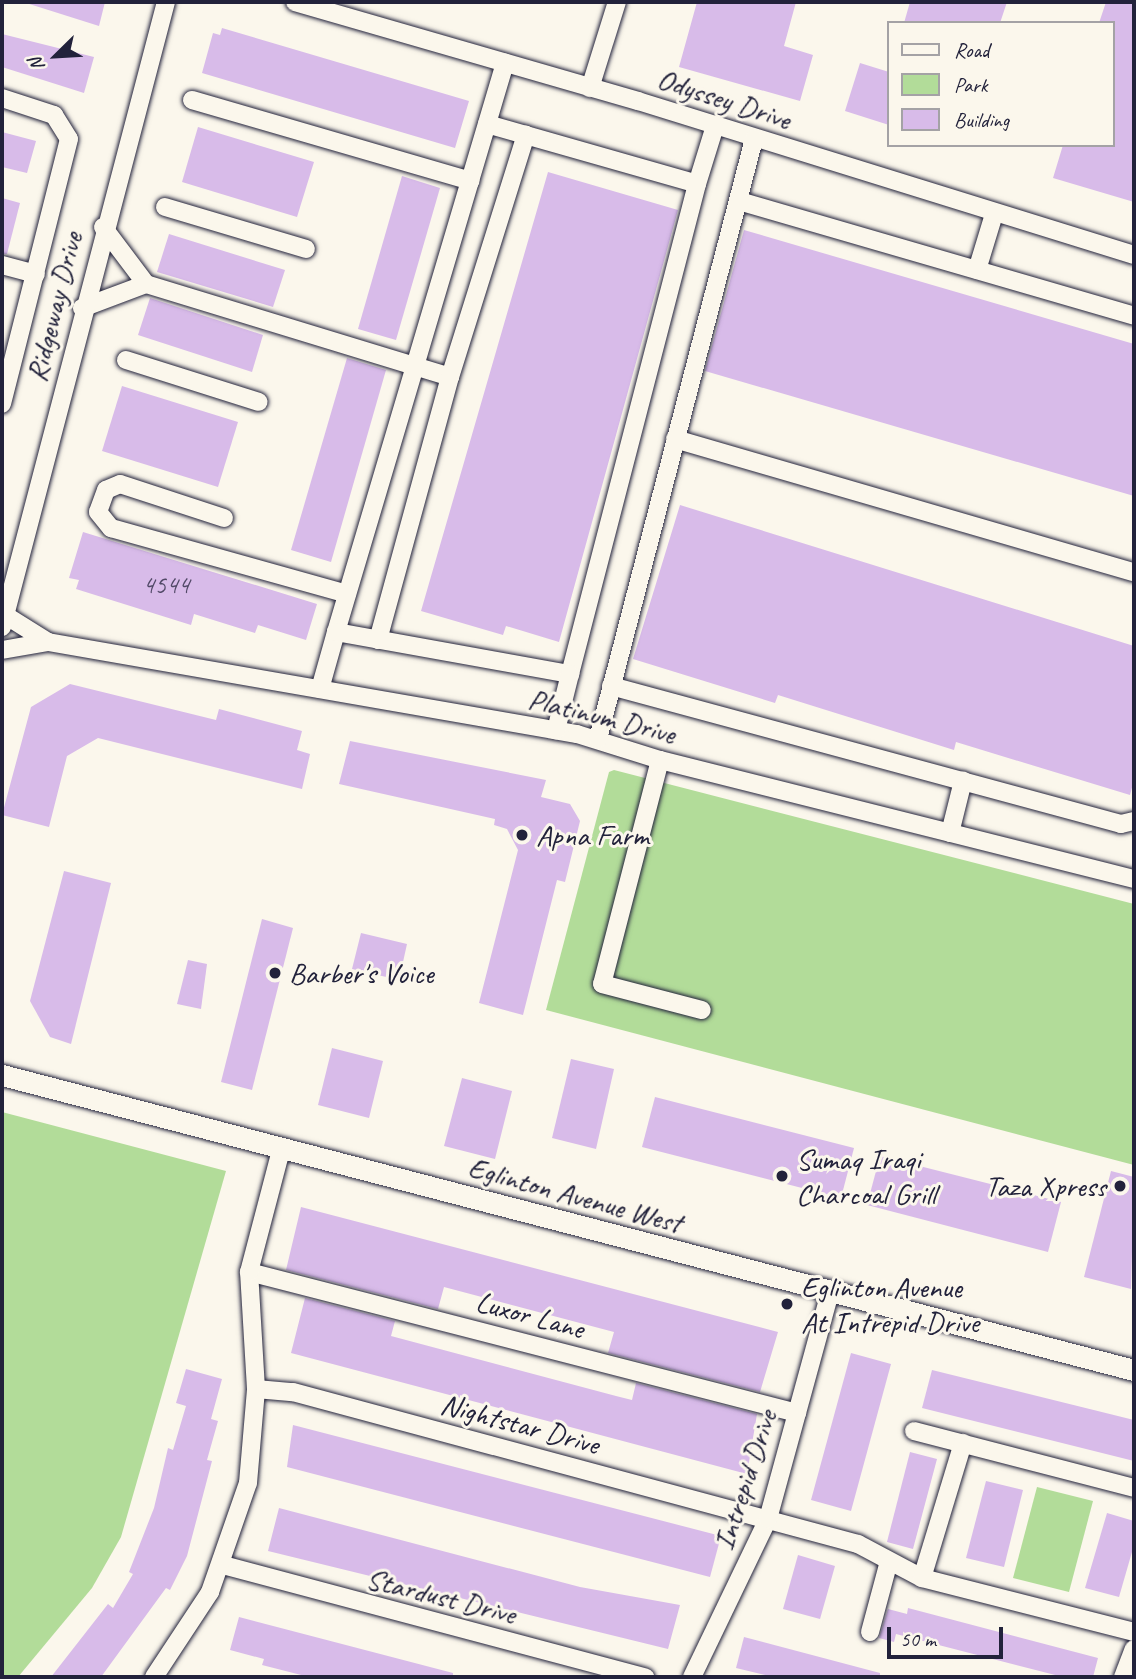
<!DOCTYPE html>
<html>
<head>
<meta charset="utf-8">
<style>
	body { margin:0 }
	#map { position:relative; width:1136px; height:1679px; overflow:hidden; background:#fbf7ec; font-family:Caveat,sans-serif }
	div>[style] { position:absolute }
	.green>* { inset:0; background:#b2dc99 }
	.building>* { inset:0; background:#d8bbe9 }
	.roads { filter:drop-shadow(0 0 2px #22223b) drop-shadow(0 0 2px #22223b) }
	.minor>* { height:18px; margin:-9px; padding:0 9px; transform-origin:9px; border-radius:9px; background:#fbf7ec }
	.major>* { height:21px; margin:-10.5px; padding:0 10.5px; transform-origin:10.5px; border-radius:10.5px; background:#fbf7ec }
	.dots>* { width:19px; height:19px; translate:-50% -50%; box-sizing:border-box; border:4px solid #fbf7ec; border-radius:50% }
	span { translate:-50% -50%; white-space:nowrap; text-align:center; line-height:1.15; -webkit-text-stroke:6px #fbf7ec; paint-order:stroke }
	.number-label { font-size:26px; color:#504866 }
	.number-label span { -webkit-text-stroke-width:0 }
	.street-label { font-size:30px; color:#22223b }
	.poi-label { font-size:30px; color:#22223b }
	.left { translate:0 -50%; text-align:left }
	.right { translate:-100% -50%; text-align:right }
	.frame { position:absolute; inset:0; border:4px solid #22223b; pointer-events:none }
	.legend { position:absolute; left:887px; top:21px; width:228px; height:126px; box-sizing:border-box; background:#fbf7ec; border:2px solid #a4a2a5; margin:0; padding:9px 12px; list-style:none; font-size:21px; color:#22223b }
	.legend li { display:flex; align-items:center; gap:14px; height:35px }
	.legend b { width:35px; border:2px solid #a4a2a5 }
	.north { position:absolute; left:21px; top:21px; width:70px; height:70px; -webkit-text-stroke:5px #fbf7ec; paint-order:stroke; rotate:246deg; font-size:19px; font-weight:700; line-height:28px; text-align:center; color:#22223b }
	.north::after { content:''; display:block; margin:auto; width:24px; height:32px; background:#22223b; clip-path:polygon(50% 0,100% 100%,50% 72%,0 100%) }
	.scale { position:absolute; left:887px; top:1627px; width:116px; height:32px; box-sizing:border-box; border:4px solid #22223b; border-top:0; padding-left:9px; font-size:21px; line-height:24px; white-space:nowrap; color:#22223b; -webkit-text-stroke:5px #fbf7ec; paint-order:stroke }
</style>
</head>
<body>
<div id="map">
	<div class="green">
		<div style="clip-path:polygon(614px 770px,1134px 904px,1134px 1165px,546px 1010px,609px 772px)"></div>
		<div style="clip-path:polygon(2px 1112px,226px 1171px,121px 1537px,92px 1588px,18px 1677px,2px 1677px)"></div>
		<div style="clip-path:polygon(1037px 1487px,1093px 1501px,1069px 1592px,1013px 1578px)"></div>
	</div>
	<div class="building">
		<div style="clip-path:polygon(23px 2px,105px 2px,99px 26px)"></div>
		<div style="clip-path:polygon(697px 2px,796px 2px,784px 46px,813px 55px,800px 101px,679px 67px)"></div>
		<div style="clip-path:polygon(910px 2px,1007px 2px,1000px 23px,904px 23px)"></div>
		<div style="clip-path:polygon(1106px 2px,1134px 2px,1134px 202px,1053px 178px,1063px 145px,1113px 145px,1113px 23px,1099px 23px)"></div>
		<div style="clip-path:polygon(222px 28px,469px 101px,455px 148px,202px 73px,213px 33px,220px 35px)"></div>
		<div style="clip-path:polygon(2px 34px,94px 57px,84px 93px,2px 67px)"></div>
		<div style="clip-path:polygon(860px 63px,889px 72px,889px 125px,845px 111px)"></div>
		<div style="clip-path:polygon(198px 127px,314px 162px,297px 217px,182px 182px)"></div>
		<div style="clip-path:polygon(2px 132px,36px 141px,27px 173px,2px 167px)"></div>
		<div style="clip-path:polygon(548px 172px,678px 210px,559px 642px,506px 626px,503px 635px,421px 611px)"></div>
		<div style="clip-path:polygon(402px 176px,440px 188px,396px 340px,358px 329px)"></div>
		<div style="clip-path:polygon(2px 198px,20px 203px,7px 254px,2px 254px)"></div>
		<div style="clip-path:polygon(744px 230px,1134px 344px,1134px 496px,705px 371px)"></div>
		<div style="clip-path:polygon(169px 234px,285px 270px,273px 307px,157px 272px)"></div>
		<div style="clip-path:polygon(150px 298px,263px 335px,252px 372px,138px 335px)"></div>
		<div style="clip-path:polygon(347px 358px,386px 370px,331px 562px,291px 550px)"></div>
		<div style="clip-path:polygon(122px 386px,238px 422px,218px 487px,102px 451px)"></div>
		<div style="clip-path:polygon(680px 505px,1134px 646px,1134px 780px,1130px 795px,956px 742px,954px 750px,778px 695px,775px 703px,633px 659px)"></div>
		<div style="clip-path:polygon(83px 532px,317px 604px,306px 640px,258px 625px,255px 633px,194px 614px,191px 625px,76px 589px,79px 580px,69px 578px)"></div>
		<div style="clip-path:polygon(70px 684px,216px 720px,219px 709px,302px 731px,297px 750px,310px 754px,302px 789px,98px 738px,67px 756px,49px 827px,2px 815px,31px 707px)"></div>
		<div style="clip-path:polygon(350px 741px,546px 780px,541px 797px,570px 804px,580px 821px,565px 882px,557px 880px,523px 1015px,479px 1003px,518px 850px,507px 829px,494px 825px,495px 819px,339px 784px)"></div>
		<div style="clip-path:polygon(64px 871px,111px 883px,71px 1044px,50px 1037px,30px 1001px)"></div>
		<div style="clip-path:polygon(262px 919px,293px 928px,252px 1090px,221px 1082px)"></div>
		<div style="clip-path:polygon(361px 933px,407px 944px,399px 980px,352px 969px)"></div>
		<div style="clip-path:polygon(188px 960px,207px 964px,201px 1009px,177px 1004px)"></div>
		<div style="clip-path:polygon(332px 1048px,383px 1061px,369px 1118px,318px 1105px)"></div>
		<div style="clip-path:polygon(571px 1059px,614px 1069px,596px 1149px,552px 1138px)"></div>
		<div style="clip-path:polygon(462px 1078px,512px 1091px,495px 1159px,444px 1146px)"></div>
		<div style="clip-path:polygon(655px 1097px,854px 1148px,841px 1198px,642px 1147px)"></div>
		<div style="clip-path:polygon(880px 1156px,1061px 1202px,1048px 1252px,867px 1205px)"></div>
		<div style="clip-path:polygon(1111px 1171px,1134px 1177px,1131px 1289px,1084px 1277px)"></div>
		<div style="clip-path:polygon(301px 1207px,778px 1332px,760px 1392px,608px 1353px,614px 1332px,444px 1287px,438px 1309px,286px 1270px)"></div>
		<div style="clip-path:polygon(305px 1298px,395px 1321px,391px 1336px,616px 1396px,632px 1400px,636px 1383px,757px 1414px,747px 1474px,291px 1353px)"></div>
		<div style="clip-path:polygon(851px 1353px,891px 1364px,851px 1511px,811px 1500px)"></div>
		<div style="clip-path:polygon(186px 1369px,222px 1379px,211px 1419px,218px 1421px,207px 1460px,212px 1461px,187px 1556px,170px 1590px,166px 1588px,101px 1677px,51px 1677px,108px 1604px,113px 1608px,133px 1574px,129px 1572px,154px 1508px,168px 1448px,173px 1450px,186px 1406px,176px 1403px)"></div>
		<div style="clip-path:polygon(932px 1370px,1134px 1420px,1134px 1461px,922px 1408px)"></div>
		<div style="clip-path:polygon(293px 1425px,721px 1536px,710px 1577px,287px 1467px)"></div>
		<div style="clip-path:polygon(910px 1452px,937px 1459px,913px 1549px,887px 1542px)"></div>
		<div style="clip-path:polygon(986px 1481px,1023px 1490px,1004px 1567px,966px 1558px)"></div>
		<div style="clip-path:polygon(279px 1508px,580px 1587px,680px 1605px,668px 1649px,268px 1551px)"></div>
		<div style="clip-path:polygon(1107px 1513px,1134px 1521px,1134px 1545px,1119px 1597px,1085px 1588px)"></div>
		<div style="clip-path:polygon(798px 1555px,835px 1566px,820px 1619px,783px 1609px)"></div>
		<div style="clip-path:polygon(908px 1608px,1098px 1658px,1093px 1677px,1063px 1677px,896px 1634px,894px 1642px,879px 1638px,888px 1609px,907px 1614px)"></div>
		<div style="clip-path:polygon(239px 1617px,453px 1673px,453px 1677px,309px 1677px,262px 1665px,264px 1659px,230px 1650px)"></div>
		<div style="clip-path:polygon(744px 1637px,880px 1673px,880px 1677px,774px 1677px,736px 1668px)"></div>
	</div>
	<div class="roads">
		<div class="minor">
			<div style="left:295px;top:2px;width:357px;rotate:16.1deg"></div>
			<div style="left:638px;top:101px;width:519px;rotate:17.25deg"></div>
			<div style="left:590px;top:88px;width:90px;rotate:-72.6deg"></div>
			<div style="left:2px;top:98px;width:55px;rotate:18.1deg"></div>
			<div style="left:54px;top:115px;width:28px;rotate:58deg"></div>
			<div style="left:69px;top:139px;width:273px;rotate:104.2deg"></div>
			<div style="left:192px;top:100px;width:290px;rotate:16.2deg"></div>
			<div style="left:487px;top:124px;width:218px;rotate:15.9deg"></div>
			<div style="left:697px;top:184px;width:61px;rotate:-72.8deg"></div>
			<div style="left:739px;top:201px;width:411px;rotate:16.2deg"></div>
			<div style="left:165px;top:207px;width:147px;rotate:16.6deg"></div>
			<div style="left:103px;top:227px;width:71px;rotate:53deg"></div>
			<div style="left:146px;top:284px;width:318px;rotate:17deg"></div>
			<div style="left:2px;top:265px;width:35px;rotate:15deg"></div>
			<div style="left:977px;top:270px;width:59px;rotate:-73.1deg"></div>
			<div style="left:82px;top:308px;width:68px;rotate:-20.6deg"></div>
			<div style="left:126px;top:360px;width:139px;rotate:17.5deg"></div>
			<div style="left:675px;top:439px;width:478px;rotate:16.2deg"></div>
			<div style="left:224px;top:518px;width:109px;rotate:-161.9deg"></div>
			<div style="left:120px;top:484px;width:15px;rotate:157deg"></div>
			<div style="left:106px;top:490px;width:23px;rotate:110deg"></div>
			<div style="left:98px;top:512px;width:21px;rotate:51deg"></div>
			<div style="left:111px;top:528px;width:245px;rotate:15.6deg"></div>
			<div style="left:5px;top:615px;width:51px;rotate:32.1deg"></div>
			<div style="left:2px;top:627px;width:646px;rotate:-75.3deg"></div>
			<div style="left:336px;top:632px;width:594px;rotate:-73.46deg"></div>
			<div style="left:378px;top:640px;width:273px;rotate:-74.7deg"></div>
			<div style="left:450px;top:377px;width:254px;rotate:-72.6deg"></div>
			<div style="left:2px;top:650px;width:47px;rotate:-9.9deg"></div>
			<div style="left:48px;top:642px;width:537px;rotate:9.87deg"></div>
			<div style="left:577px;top:734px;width:87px;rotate:17.4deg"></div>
			<div style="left:660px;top:760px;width:489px;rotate:14.1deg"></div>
			<div style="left:570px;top:674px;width:506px;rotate:-75.47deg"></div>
			<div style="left:611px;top:686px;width:528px;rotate:15.14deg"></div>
			<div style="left:1121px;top:824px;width:13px;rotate:-13deg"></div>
			<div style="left:320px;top:689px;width:59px;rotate:-74.3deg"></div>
			<div style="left:336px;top:632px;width:238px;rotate:10.2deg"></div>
			<div style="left:570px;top:674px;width:58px;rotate:104deg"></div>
			<div style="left:598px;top:739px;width:620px;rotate:-75.43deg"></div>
			<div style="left:660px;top:760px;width:231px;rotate:104.5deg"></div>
			<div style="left:602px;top:984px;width:103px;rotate:14.6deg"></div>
			<div style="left:950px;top:833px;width:54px;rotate:-76deg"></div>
			<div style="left:249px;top:1272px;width:566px;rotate:14.43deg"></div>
			<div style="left:256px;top:1389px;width:37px;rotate:5deg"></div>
			<div style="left:293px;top:1392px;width:585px;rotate:15.06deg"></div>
			<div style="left:858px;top:1544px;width:72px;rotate:28deg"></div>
			<div style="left:922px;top:1578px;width:219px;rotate:14.3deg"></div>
			<div style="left:914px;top:1431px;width:227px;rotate:14.5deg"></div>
			<div style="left:223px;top:1565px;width:437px;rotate:14.9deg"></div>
			<div style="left:922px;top:1578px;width:141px;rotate:-73.1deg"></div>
			<div style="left:870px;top:1632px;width:73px;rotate:-75deg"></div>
			<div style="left:154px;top:1677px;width:102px;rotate:-56.6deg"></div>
			<div style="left:210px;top:1592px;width:115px;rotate:-70.8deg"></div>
			<div style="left:248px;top:1483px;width:94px;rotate:-85.1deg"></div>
			<div style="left:256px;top:1389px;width:117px;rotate:-93.4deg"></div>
			<div style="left:249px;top:1272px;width:126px;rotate:-75.3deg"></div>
			<div style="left:692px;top:1677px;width:175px;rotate:-64.3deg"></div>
			<div style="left:768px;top:1519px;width:235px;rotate:-74.7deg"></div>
			<div style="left:1123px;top:1677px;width:30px;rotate:-69deg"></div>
		</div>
		<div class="major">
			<div style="left:2px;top:1075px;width:1170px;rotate:14.61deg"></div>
		</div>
	</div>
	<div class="dots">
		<div style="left:522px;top:835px;background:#22223b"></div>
		<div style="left:275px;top:973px;background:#22223b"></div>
		<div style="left:782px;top:1176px;background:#22223b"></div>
		<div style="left:1120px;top:1186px;background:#22223b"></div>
		<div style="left:787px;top:1304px;background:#22223b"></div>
	</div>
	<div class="number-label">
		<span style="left:166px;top:585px">4544</span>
	</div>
	<div class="street-label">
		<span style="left:724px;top:99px;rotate:18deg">Odyssey Drive</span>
		<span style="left:54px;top:307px;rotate:-76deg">Ridgeway Drive</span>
		<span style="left:602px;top:716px;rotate:14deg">Platinum Drive</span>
		<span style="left:575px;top:1195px;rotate:15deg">Eglinton Avenue West</span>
		<span style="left:530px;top:1315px;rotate:15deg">Luxor Lane</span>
		<span style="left:520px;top:1424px;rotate:15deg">Nightstar Drive</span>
		<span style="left:745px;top:1480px;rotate:-72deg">Intrepid Drive</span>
		<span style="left:441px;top:1596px;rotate:14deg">Stardust Drive</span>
	</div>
	<div class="poi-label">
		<span class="left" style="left:536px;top:835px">Apna Farm</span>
		<span class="left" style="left:289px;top:973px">Barber's Voice</span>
		<span class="left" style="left:796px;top:1176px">Sumaq Iraqi<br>Charcoal Grill</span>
		<span class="right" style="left:1106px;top:1186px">Taza Xpress</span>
		<span class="left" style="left:801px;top:1304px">Eglinton Avenue<br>At Intrepid Drive</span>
	</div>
	<div class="frame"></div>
	<ul class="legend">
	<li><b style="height:9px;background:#fbf7ec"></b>Road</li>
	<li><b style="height:19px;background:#b2dc99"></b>Park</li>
	<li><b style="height:19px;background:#d8bbe9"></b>Building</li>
	</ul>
	<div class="north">N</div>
	<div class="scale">50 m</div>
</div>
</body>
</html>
